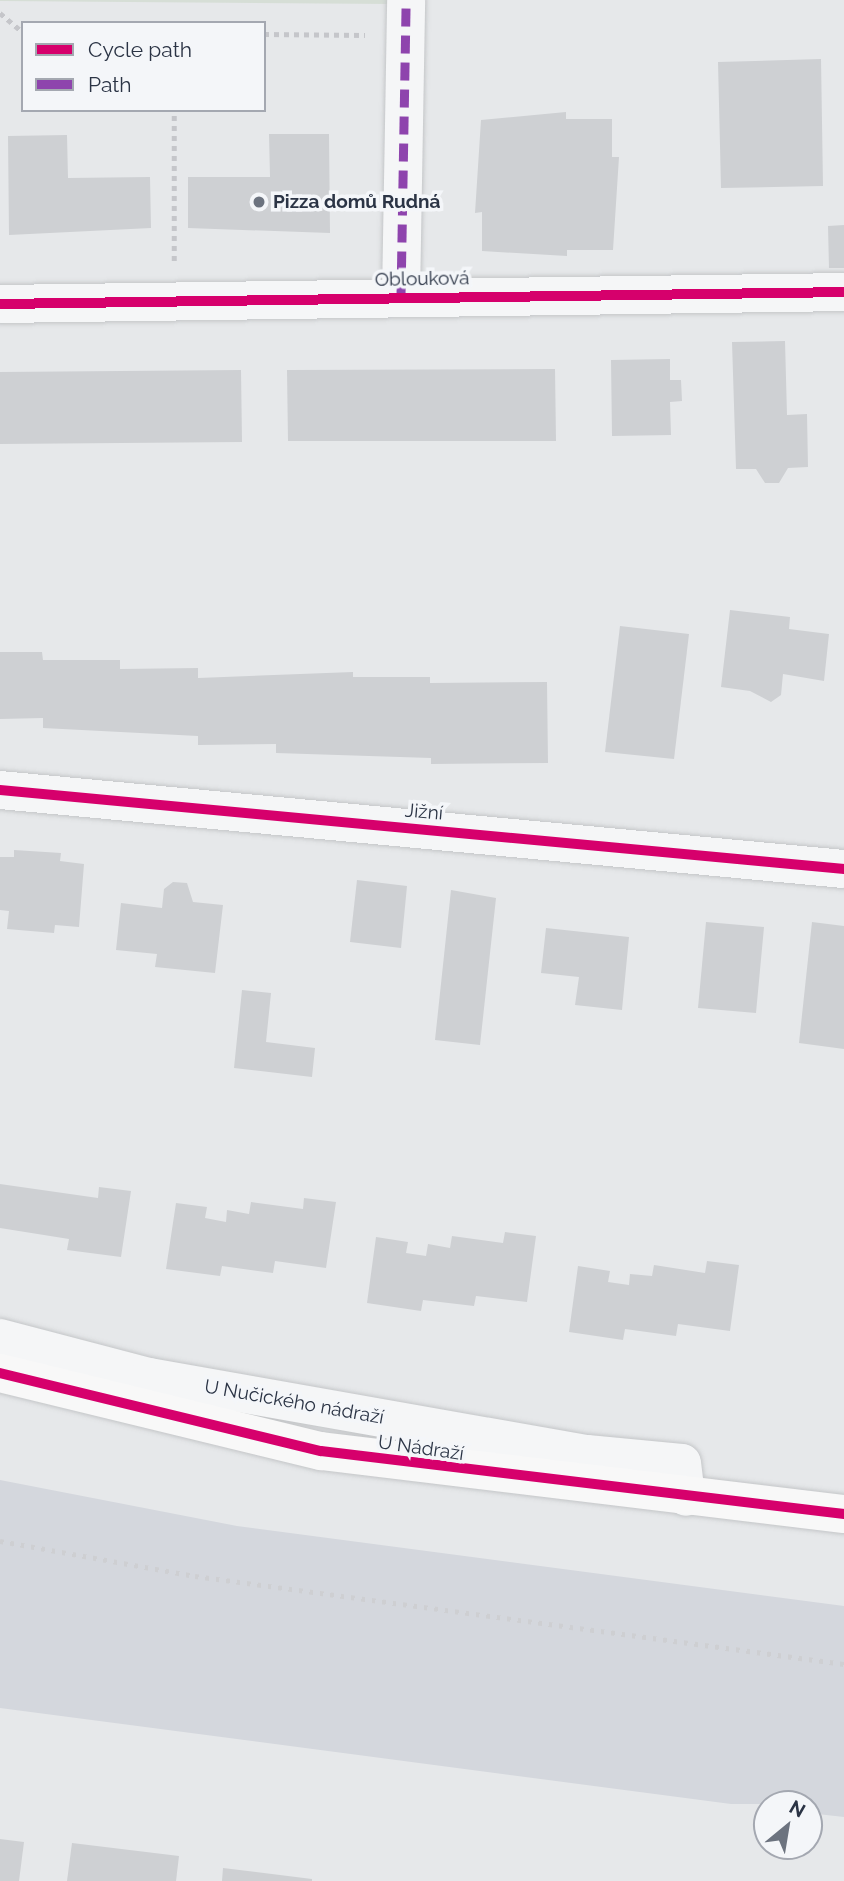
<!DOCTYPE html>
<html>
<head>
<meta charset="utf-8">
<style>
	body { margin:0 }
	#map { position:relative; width:844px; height:1881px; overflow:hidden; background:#e6e8ea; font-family:Raleway,sans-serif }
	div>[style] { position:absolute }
	.built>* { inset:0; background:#d4d7dd }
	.green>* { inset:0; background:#d6ded6 }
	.building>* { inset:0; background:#ced0d3 }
	.path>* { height:4.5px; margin-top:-2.25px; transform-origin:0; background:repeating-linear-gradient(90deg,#c5c6ca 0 5px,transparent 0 10px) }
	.roads { filter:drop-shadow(0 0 2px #c4c6c8) drop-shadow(0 0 2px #c4c6c8) }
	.street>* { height:38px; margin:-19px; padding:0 19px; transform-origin:19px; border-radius:19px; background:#f5f6f7 }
	.secondary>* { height:38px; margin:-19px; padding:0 19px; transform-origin:19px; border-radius:19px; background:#f8f8f8 }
	.rail>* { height:5px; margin-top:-2.5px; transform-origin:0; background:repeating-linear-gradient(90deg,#cecfd2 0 3.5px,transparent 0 10.5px) }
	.quiet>* { height:9px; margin-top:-4.5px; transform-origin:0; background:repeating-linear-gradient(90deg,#8e44ad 0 18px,transparent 0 27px) }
	.cycleway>* { height:10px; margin:-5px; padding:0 5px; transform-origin:5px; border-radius:5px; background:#d6006c }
	.dots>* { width:19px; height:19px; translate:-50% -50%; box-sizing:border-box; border:4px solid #f4f6f9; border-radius:50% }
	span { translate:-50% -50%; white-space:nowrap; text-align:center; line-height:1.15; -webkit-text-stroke:7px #f4f6f9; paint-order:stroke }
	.poi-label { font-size:19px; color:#2b3445; font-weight:700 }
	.left { translate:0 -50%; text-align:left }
	.street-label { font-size:19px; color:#2b3445 }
	.legend { position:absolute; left:21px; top:21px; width:245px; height:91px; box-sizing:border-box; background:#f4f6f9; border:2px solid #a4a8b1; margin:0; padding:9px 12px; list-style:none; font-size:21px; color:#2b3445 }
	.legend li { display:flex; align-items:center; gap:14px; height:35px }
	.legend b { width:35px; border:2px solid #a4a8b1 }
	.north { position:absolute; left:753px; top:1790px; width:70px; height:70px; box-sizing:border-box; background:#f4f6f9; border:2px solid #a4a8b1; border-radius:50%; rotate:30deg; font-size:19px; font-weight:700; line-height:28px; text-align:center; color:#2b3445 }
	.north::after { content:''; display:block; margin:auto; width:24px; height:32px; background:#6c737f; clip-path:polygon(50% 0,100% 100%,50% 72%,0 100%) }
</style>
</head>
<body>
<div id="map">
	<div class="built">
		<div style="clip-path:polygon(0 1480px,237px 1526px,844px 1606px,844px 1817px,809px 1813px,809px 1804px,731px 1804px,0 1708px)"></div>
	</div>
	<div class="green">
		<div style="clip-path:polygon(391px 0,391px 4px,0 1px,0 0)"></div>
	</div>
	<div class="building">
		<div style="clip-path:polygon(821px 59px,823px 186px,721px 188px,718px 62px)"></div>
		<div style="clip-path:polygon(566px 112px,566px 119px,612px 119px,612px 157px,619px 157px,613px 250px,567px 250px,567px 256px,482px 251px,482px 212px,475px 213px,481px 120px)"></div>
		<div style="clip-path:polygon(269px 134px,329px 134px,330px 233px,188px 228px,188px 177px,270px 177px)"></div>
		<div style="clip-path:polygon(67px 135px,68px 178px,150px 177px,151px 228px,9px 235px,8px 136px)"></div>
		<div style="clip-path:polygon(844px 225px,844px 268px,829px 268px,828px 226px)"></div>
		<div style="clip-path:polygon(785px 341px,787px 415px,807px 414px,808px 467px,788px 468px,779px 483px,765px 483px,756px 469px,736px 469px,732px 342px)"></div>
		<div style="clip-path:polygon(670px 359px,670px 380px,681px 380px,682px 401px,670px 402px,671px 435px,612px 436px,611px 360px)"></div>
		<div style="clip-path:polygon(555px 369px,556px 441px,288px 441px,287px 370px)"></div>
		<div style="clip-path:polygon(241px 370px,242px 442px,0 444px,0 372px)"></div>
		<div style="clip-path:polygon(730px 610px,790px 617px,789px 629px,829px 634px,824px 681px,783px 674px,781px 695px,771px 702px,750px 691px,721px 687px)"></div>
		<div style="clip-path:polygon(620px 626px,689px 634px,674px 759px,605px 752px)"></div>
		<div style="clip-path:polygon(0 652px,42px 652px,43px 660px,120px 660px,120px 669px,198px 668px,198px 678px,353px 672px,353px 677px,430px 677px,430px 683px,547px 682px,548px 763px,431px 764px,431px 758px,276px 753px,276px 744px,198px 745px,198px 736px,43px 728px,43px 718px,0 719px)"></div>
		<div style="clip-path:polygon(14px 850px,61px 853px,60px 861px,84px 864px,79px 927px,55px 925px,54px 933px,7px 929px,9px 911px,0 910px,0 857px,14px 857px)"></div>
		<div style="clip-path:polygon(357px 880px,407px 886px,401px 948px,350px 942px)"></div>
		<div style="clip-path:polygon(173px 882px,187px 883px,193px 902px,223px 905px,215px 973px,155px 967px,157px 954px,116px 950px,121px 903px,162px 908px,164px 889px)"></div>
		<div style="clip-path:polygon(451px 890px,496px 898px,480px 1045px,435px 1040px)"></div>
		<div style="clip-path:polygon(706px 922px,764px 927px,756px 1013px,698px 1008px)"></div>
		<div style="clip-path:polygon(812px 922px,844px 926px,844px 1049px,799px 1043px)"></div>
		<div style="clip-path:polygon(546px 928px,629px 937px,622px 1010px,575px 1005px,579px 977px,541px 973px)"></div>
		<div style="clip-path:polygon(242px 990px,271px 993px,266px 1042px,315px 1048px,312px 1077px,234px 1068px)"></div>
		<div style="clip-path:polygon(0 1184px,98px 1198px,99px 1187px,131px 1191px,121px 1257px,67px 1250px,69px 1239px,0 1228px)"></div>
		<div style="clip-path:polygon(304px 1198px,336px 1202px,326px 1268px,275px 1261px,273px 1273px,222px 1266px,220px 1276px,166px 1269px,176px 1203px,207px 1207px,205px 1218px,226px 1222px,227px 1210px,249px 1214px,251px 1202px,303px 1209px)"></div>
		<div style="clip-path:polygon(505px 1232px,536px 1236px,527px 1302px,476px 1296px,474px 1306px,423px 1300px,421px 1311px,367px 1303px,376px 1237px,408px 1242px,406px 1253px,426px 1256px,428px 1244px,450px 1248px,452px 1236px,503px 1243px)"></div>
		<div style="clip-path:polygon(707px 1261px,739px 1265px,730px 1331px,678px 1324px,676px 1336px,625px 1329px,623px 1340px,569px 1332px,578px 1266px,610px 1271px,608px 1282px,629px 1285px,630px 1274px,652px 1276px,654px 1265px,705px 1273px)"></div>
		<div style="clip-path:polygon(0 1839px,24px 1842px,19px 1881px,0 1881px)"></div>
		<div style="clip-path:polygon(72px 1843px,179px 1856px,176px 1881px,67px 1881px)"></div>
		<div style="clip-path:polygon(223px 1868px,312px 1879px,312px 1881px,222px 1881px)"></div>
	</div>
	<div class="path">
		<div style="left:0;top:13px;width:30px;rotate:40deg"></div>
		<div style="left:264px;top:34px;width:101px;rotate:0.6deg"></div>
		<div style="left:174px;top:261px;width:151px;rotate:-90deg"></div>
	</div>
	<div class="roads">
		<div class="street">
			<div style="left:401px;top:296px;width:296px;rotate:-89deg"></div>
			<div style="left:0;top:304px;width:844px;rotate:-0.81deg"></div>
			<div style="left:0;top:790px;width:848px;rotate:5.35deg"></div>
			<div style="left:0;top:1338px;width:154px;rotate:14.7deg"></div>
			<div style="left:149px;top:1377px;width:445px;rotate:10deg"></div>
			<div style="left:587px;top:1454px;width:95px;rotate:5.4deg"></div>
			<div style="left:682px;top:1463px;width:34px;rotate:83deg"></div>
		</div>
		<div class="secondary">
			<div style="left:0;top:1373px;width:330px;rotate:13.7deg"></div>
			<div style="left:321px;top:1451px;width:527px;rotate:6.87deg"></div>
		</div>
	</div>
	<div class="rail">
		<div style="left:0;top:1541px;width:198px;rotate:10.2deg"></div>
		<div style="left:195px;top:1576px;width:655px;rotate:7.72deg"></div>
	</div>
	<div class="quiet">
		<div style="left:401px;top:296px;width:296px;rotate:-89deg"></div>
	</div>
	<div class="cycleway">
		<div style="left:0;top:304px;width:844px;rotate:-0.81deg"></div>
		<div style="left:0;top:790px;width:848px;rotate:5.35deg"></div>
		<div style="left:0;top:1373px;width:330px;rotate:13.7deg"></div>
		<div style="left:321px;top:1451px;width:527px;rotate:6.87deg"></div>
	</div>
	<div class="dots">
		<div style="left:259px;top:202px;background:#6c737f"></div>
	</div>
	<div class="poi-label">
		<span class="left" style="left:273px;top:202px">Pizza domů Rudná</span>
	</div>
	<div class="street-label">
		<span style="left:422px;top:279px;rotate:-1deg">Oblouková</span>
		<span style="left:424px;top:812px;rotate:5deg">Jižní</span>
		<span style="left:294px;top:1402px;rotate:10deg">U Nučického nádraží</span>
		<span style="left:421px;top:1448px;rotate:8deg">U Nádraží</span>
	</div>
	<ul class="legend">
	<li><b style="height:9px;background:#d6006c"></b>Cycle path</li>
	<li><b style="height:9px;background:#8e44ad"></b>Path</li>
	</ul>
	<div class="north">N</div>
</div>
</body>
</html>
